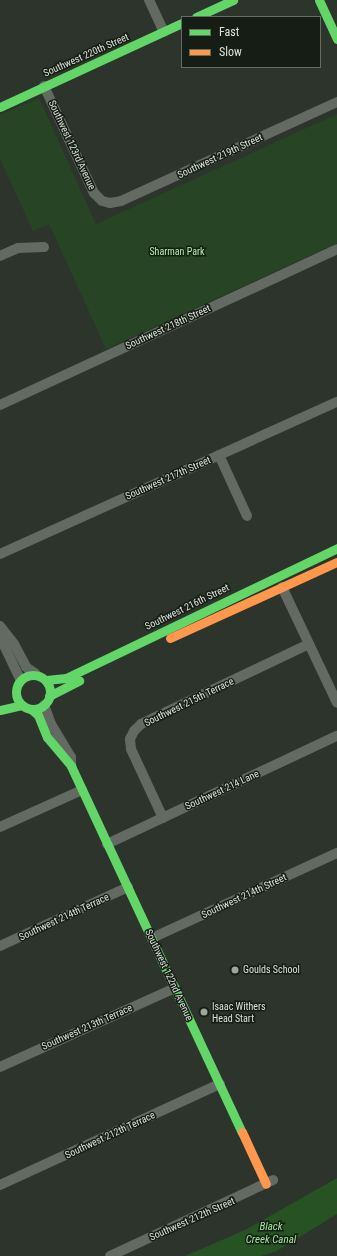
<!DOCTYPE html>
<html>
<head>
<meta charset="utf-8">
<style>
	body { margin:0 }
	#map { position:relative; width:337px; height:1256px; overflow:hidden; background:#2c342b; font-family:"Roboto Condensed",sans-serif }
	div>[style] { position:absolute }
	.green>* { inset:0; background:#274425 }
	.water>* { inset:0; background:#265224 }
	.street>* { height:10px; margin:-5px; padding:0 5px; transform-origin:5px; border-radius:5px; background:#626a61 }
	.fast>* { height:9px; margin:-4.5px; padding:0 4.5px; transform-origin:4.5px; border-radius:4.5px; background:#63d668 }
	.fast>.ring { margin:-4.5px; padding:0; box-sizing:content-box; background:none; border:9px solid #63d668; border-radius:50% }
	.slow>* { height:9px; margin:-4.5px; padding:0 4.5px; transform-origin:4.5px; border-radius:4.5px; background:#ff974d }
	.dots>* { width:11px; height:11px; translate:-50% -50%; box-sizing:border-box; border:2px solid #161d15; border-radius:50% }
	span { translate:-50% -50%; white-space:nowrap; text-align:center; line-height:1.15; -webkit-text-stroke:3px #161d15; paint-order:stroke }
	.street-label { font-size:10px; color:#d9e2d8 }
	.park-label { font-size:10px; color:#adf5a7 }
	.poi-label { font-size:10px; color:#d9e2d8 }
	.left { translate:0 -50%; text-align:left }
	.water-label { font-size:11px; color:#a1e79b; font-style:italic }
	.legend { position:absolute; left:181px; top:16px; width:140px; height:52px; box-sizing:border-box; background:#161d15; border:1px solid #646c63; margin:0; padding:5px 7px; list-style:none; font-size:12px; color:#d9e2d8 }
	.legend li { display:flex; align-items:center; gap:8px; height:20px }
	.legend b { width:20px; border:1px solid #646c63 }
</style>
</head>
<body>
<div id="map">
	<div class="green">
		<div style="clip-path:polygon(39px 98px,96px 224px,337px 114px,337px 243px,106px 349px,49px 224px,33px 231px,0 159px,0 115px)"></div>
	</div>
	<div class="water">
		<div style="clip-path:polygon(337px 1178px,337px 1214px,277px 1251px,261px 1256px,185px 1256px,245px 1230px)"></div>
	</div>
	<div class="street">
		<div style="left:149px;top:0;width:35px;rotate:65deg"></div>
		<div style="left:44px;top:86px;width:118px;rotate:65deg"></div>
		<div style="left:94px;top:193px;width:11px;rotate:45deg"></div>
		<div style="left:102px;top:201px;width:8px;rotate:14deg"></div>
		<div style="left:110px;top:203px;width:11px;rotate:-10deg"></div>
		<div style="left:121px;top:201px;width:238px;rotate:-24.6deg"></div>
		<div style="left:0;top:256px;width:20px;rotate:-24deg"></div>
		<div style="left:18px;top:248px;width:26px;rotate:-2deg"></div>
		<div style="left:0;top:405px;width:371px;rotate:-24.8deg"></div>
		<div style="left:219px;top:455px;width:67px;rotate:65.3deg"></div>
		<div style="left:0;top:554px;width:370px;rotate:-24.3deg"></div>
		<div style="left:282px;top:587px;width:128px;rotate:64.6deg"></div>
		<div style="left:0;top:626px;width:23px;rotate:52deg"></div>
		<div style="left:14px;top:644px;width:26px;rotate:62deg"></div>
		<div style="left:26px;top:667px;width:12px;rotate:35deg"></div>
		<div style="left:0;top:637px;width:47px;rotate:64.5deg"></div>
		<div style="left:44px;top:705px;width:20px;rotate:70deg"></div>
		<div style="left:51px;top:724px;width:39px;rotate:59deg"></div>
		<div style="left:71px;top:757px;width:7px;rotate:90deg"></div>
		<div style="left:163px;top:818px;width:76px;rotate:-114.9deg"></div>
		<div style="left:131px;top:749px;width:10px;rotate:-96deg"></div>
		<div style="left:130px;top:739px;width:9px;rotate:-63deg"></div>
		<div style="left:134px;top:731px;width:10px;rotate:-45deg"></div>
		<div style="left:141px;top:724px;width:186px;rotate:-25.5deg"></div>
		<div style="left:0;top:827px;width:90px;rotate:-24.3deg"></div>
		<div style="left:107px;top:844px;width:254px;rotate:-25.2deg"></div>
		<div style="left:152px;top:938px;width:204px;rotate:-24.7deg"></div>
		<div style="left:0;top:946px;width:141px;rotate:-24.7deg"></div>
		<div style="left:0;top:1067px;width:192px;rotate:-24.3deg"></div>
		<div style="left:0;top:1185px;width:242px;rotate:-24.7deg"></div>
		<div style="left:110px;top:1256px;width:180px;rotate:-25deg"></div>
	</div>
	<div class="fast">
		<div style="left:319px;top:0;width:43px;rotate:65.2deg"></div>
		<div style="left:196px;top:17px;width:41px;rotate:-24.7deg"></div>
		<div style="left:0;top:107px;width:200px;rotate:-24.8deg"></div>
		<div class="ring" style="left:16px;top:675px;width:25px;height:25px"></div>
		<div style="left:46px;top:680px;width:20px;rotate:-6deg"></div>
		<div style="left:66px;top:678px;width:301px;rotate:-25.6deg"></div>
		<div style="left:49px;top:696px;width:34px;rotate:-27deg"></div>
		<div style="left:31px;top:709px;width:9px;rotate:41deg"></div>
		<div style="left:38px;top:715px;width:24px;rotate:68deg"></div>
		<div style="left:47px;top:737px;width:38px;rotate:50deg"></div>
		<div style="left:71px;top:766px;width:404px;rotate:65deg"></div>
		<div style="left:0;top:710px;width:22px;rotate:-13deg"></div>
	</div>
	<div class="slow">
		<div style="left:170px;top:638px;width:183px;rotate:-24.5deg"></div>
		<div style="left:242px;top:1132px;width:57px;rotate:65.2deg"></div>
	</div>
	<div class="dots">
		<div style="left:235px;top:970px;background:#9ca59b"></div>
		<div style="left:204px;top:1012px;background:#9ca59b"></div>
	</div>
	<div class="street-label">
		<span style="left:86px;top:55px;rotate:-24deg">Southwest 220th Street</span>
		<span style="left:72px;top:145px;rotate:65deg">Southwest 123rd Avenue</span>
		<span style="left:220px;top:156px;rotate:-25deg">Southwest 219th Street</span>
		<span style="left:168px;top:327px;rotate:-25deg">Southwest 218th Street</span>
		<span style="left:168px;top:478px;rotate:-24deg">Southwest 217th Street</span>
		<span style="left:187px;top:607px;rotate:-26deg">Southwest 216th Street</span>
		<span style="left:189px;top:702px;rotate:-26deg">Southwest 215th Terrace</span>
		<span style="left:222px;top:790px;rotate:-25deg">Southwest 214 Lane</span>
		<span style="left:244px;top:896px;rotate:-25deg">Southwest 214th Street</span>
		<span style="left:64px;top:917px;rotate:-25deg">Southwest 214th Terrace</span>
		<span style="left:169px;top:975px;rotate:65deg">Southwest 122nd Avenue</span>
		<span style="left:87px;top:1027px;rotate:-24deg">Southwest 213th Terrace</span>
		<span style="left:110px;top:1135px;rotate:-25deg">Southwest 212th Terrace</span>
		<span style="left:192px;top:1219px;rotate:-24deg">Southwest 212th Street</span>
	</div>
	<div class="park-label">
		<span style="left:177px;top:252px">Sharman Park</span>
	</div>
	<div class="poi-label">
		<span class="left" style="left:243px;top:970px">Goulds School</span>
		<span class="left" style="left:212px;top:1012px">Isaac Withers<br>Head Start</span>
	</div>
	<div class="water-label">
		<span style="left:271px;top:1234px">Black<br>Creek Canal</span>
	</div>
	<ul class="legend">
	<li><b style="height:5px;background:#63d668"></b>Fast</li>
	<li><b style="height:5px;background:#ff974d"></b>Slow</li>
	</ul>
</div>
</body>
</html>
